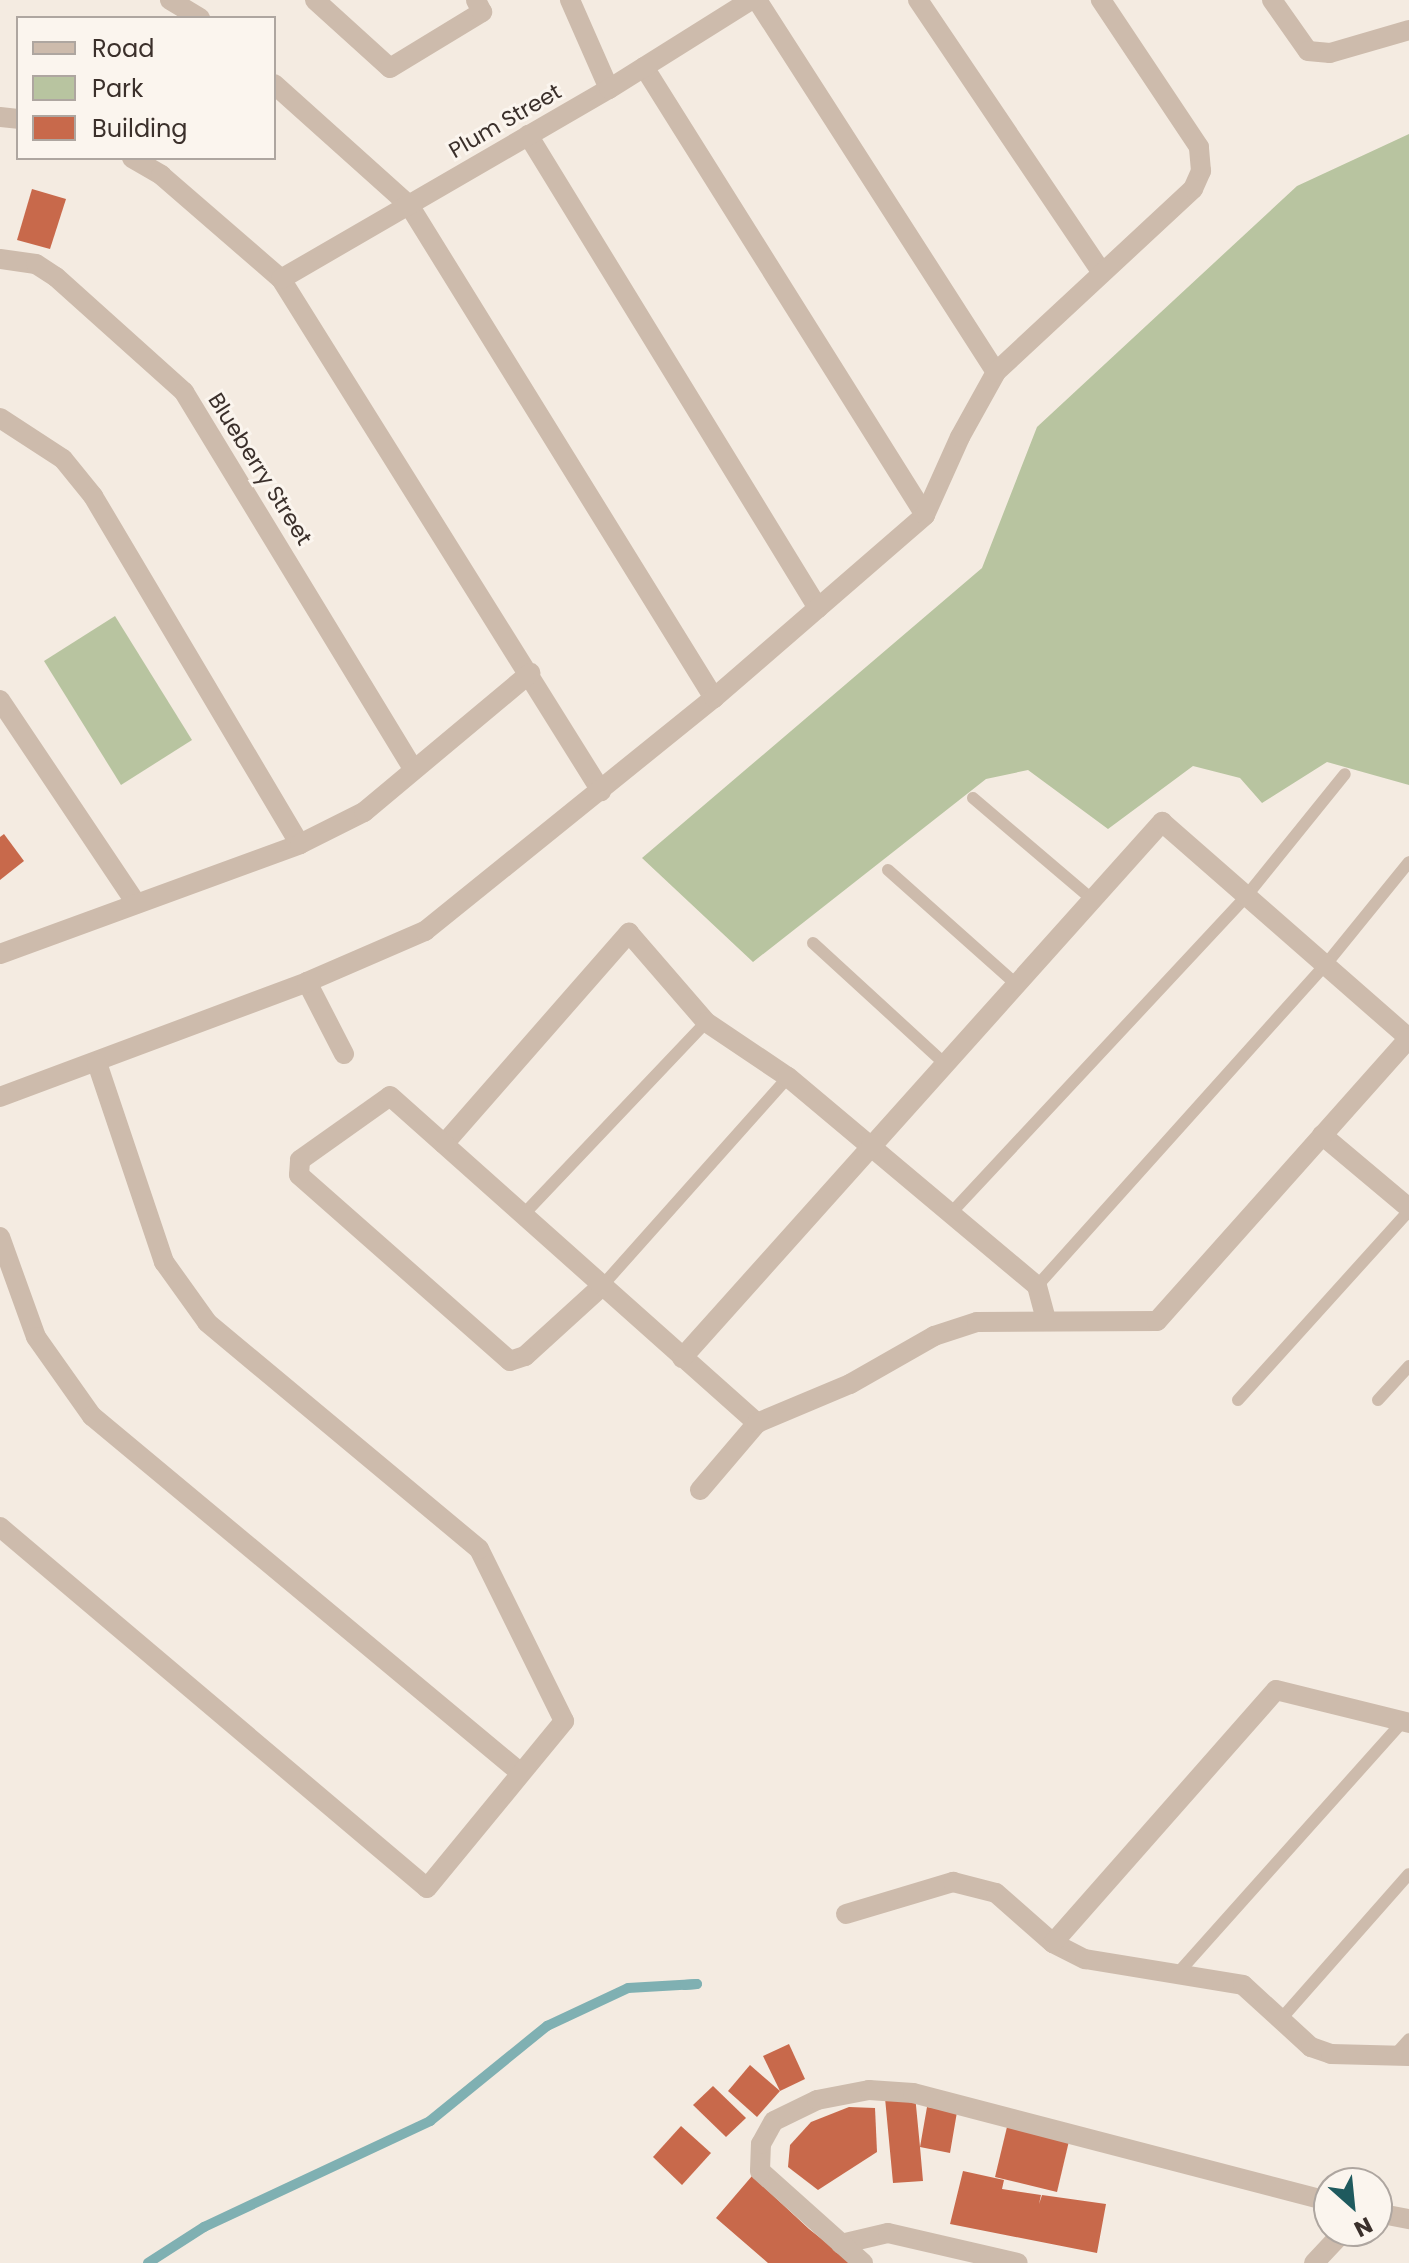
<!DOCTYPE html>
<html>
<head>
<meta charset="utf-8">
<style>
	body { margin:0 }
	#map { position:relative; width:1409px; height:2263px; overflow:hidden; background:#f4ebe1; font-family:Poppins,sans-serif }
	div>[style] { position:absolute }
	.green>* { inset:0; background:#b8c4a0 }
	.stream>* { height:10px; margin:-5px; padding:0 5px; transform-origin:5px; border-radius:5px; background:#7fb0b2 }
	.building>* { inset:0; background:#c8694b }
	.lane>* { height:12px; margin:-6px; padding:0 6px; transform-origin:6px; border-radius:6px; background:#cdbbac }
	.street>* { height:20px; margin:-10px; padding:0 10px; transform-origin:10px; border-radius:10px; background:#cdbbac }
	span { translate:-50% -50%; white-space:nowrap; text-align:center; line-height:1.15; -webkit-text-stroke:6px #fbf5ee; paint-order:stroke }
	.street-label { font-size:22px; color:#3b302b }
	.legend { position:absolute; left:16px; top:16px; width:260px; height:144px; box-sizing:border-box; background:#fbf5ee; border:2px solid #aea6a0; margin:0; padding:10px 14px; list-style:none; font-size:24px; color:#3b302b }
	.legend li { display:flex; align-items:center; gap:16px; height:40px }
	.legend b { width:40px; border:2px solid #aea6a0 }
	.north { position:absolute; left:1313px; top:2167px; width:80px; height:80px; box-sizing:border-box; background:#fbf5ee; border:2px solid #aea6a0; border-radius:50%; rotate:153deg; font-size:22px; font-weight:700; line-height:32px; text-align:center; color:#3b302b }
	.north::after { content:''; display:block; margin:auto; width:28px; height:36px; background:#1f5a5e; clip-path:polygon(50% 0,100% 100%,50% 72%,0 100%) }
</style>
</head>
<body>
<div id="map">
	<div class="green">
		<div style="clip-path:polygon(1409px 134px,1409px 785px,1327px 762px,1262px 803px,1240px 778px,1193px 766px,1108px 829px,1028px 770px,986px 779px,753px 962px,642px 858px,982px 568px,1037px 427px,1297px 186px)"></div>
		<div style="clip-path:polygon(115px 616px,192px 740px,121px 785px,44px 661px)"></div>
	</div>
	<div class="stream">
		<div style="left:148px;top:2263px;width:67px;rotate:-32.7deg"></div>
		<div style="left:204px;top:2227px;width:250px;rotate:-25.1deg"></div>
		<div style="left:430px;top:2121px;width:151px;rotate:-39.1deg"></div>
		<div style="left:547px;top:2026px;width:89px;rotate:-25.1deg"></div>
		<div style="left:628px;top:1988px;width:69px;rotate:-3.3deg"></div>
		<div style="left:697px;top:1984px;width:12px;rotate:175deg"></div>
	</div>
	<div class="building">
		<div style="clip-path:polygon(32px 189px,66px 199px,50px 249px,17px 240px)"></div>
		<div style="clip-path:polygon(4px 834px,24px 861px,0 880px,0 837px)"></div>
		<div style="clip-path:polygon(789px 2044px,805px 2079px,780px 2091px,763px 2056px)"></div>
		<div style="clip-path:polygon(750px 2065px,780px 2091px,757px 2117px,728px 2091px)"></div>
		<div style="clip-path:polygon(713px 2086px,746px 2118px,726px 2137px,693px 2105px)"></div>
		<div style="clip-path:polygon(915px 2095px,920px 2147px,927px 2107px,957px 2112px,950px 2153px,920px 2147px,923px 2181px,893px 2183px,885px 2098px)"></div>
		<div style="clip-path:polygon(849px 2107px,875px 2108px,877px 2152px,818px 2190px,788px 2167px,790px 2145px,811px 2122px)"></div>
		<div style="clip-path:polygon(681px 2126px,711px 2153px,682px 2185px,653px 2157px)"></div>
		<div style="clip-path:polygon(1007px 2127px,1069px 2141px,1057px 2192px,995px 2177px)"></div>
		<div style="clip-path:polygon(963px 2171px,1004px 2180px,1002px 2189px,1041px 2195px,1039px 2204px,1042px 2195px,1106px 2204px,1097px 2253px,950px 2224px)"></div>
		<div style="clip-path:polygon(752px 2176px,809px 2229px,852px 2263px,768px 2263px,716px 2218px)"></div>
	</div>
	<div class="lane">
		<div style="left:973px;top:798px;width:157px;rotate:40.4deg"></div>
		<div style="left:888px;top:870px;width:173px;rotate:41.7deg"></div>
		<div style="left:813px;top:943px;width:180px;rotate:42.5deg"></div>
		<div style="left:951px;top:1213px;width:436px;rotate:-47deg"></div>
		<div style="left:1248px;top:894px;width:154px;rotate:-51.1deg"></div>
		<div style="left:523px;top:1215px;width:266px;rotate:-46.5deg"></div>
		<div style="left:602px;top:1286px;width:280px;rotate:-48.3deg"></div>
		<div style="left:1037px;top:1286px;width:434px;rotate:-48.1deg"></div>
		<div style="left:1327px;top:963px;width:130px;rotate:-50.9deg"></div>
		<div style="left:1238px;top:1400px;width:255px;rotate:-47.9deg"></div>
		<div style="left:1378px;top:1400px;width:46px;rotate:-47.6deg"></div>
		<div style="left:1178px;top:1973px;width:338px;rotate:-48.2deg"></div>
		<div style="left:1281px;top:2019px;width:193px;rotate:-48.6deg"></div>
		<div style="left:1393px;top:2057px;width:24px;rotate:-48deg"></div>
	</div>
	<div class="street">
		<div style="left:170px;top:0;width:35px;rotate:31deg"></div>
		<div style="left:315px;top:0;width:101px;rotate:42.2deg"></div>
		<div style="left:390px;top:68px;width:108px;rotate:-31.3deg"></div>
		<div style="left:482px;top:12px;width:13px;rotate:-117deg"></div>
		<div style="left:570px;top:0;width:97px;rotate:66.3deg"></div>
		<div style="left:757px;top:0;width:442px;rotate:57.3deg"></div>
		<div style="left:918px;top:0;width:327px;rotate:56deg"></div>
		<div style="left:1272px;top:0;width:62px;rotate:54.8deg"></div>
		<div style="left:1308px;top:51px;width:22px;rotate:5deg"></div>
		<div style="left:1330px;top:53px;width:82px;rotate:-16.2deg"></div>
		<div style="left:644px;top:67px;width:529px;rotate:57.9deg"></div>
		<div style="left:274px;top:84px;width:181px;rotate:41.9deg"></div>
		<div style="left:409px;top:205px;width:580px;rotate:58.26deg"></div>
		<div style="left:0;top:117px;width:18px;rotate:6deg"></div>
		<div style="left:528px;top:135px;width:555px;rotate:58.49deg"></div>
		<div style="left:132px;top:158px;width:34px;rotate:30deg"></div>
		<div style="left:161px;top:175px;width:159px;rotate:40.9deg"></div>
		<div style="left:281px;top:279px;width:604px;rotate:57.99deg"></div>
		<div style="left:0;top:259px;width:36px;rotate:8deg"></div>
		<div style="left:36px;top:264px;width:24px;rotate:33deg"></div>
		<div style="left:56px;top:277px;width:172px;rotate:41.9deg"></div>
		<div style="left:184px;top:392px;width:442px;rotate:58.7deg"></div>
		<div style="left:281px;top:279px;width:379px;rotate:-30.1deg"></div>
		<div style="left:609px;top:89px;width:168px;rotate:-32.1deg"></div>
		<div style="left:0;top:418px;width:75px;rotate:33.1deg"></div>
		<div style="left:63px;top:459px;width:48px;rotate:51deg"></div>
		<div style="left:93px;top:496px;width:405px;rotate:59.3deg"></div>
		<div style="left:0;top:700px;width:243px;rotate:56.2deg"></div>
		<div style="left:0;top:954px;width:320px;rotate:-20.1deg"></div>
		<div style="left:300px;top:844px;width:72px;rotate:-26.6deg"></div>
		<div style="left:364px;top:812px;width:217px;rotate:-39.9deg"></div>
		<div style="left:307px;top:982px;width:81px;rotate:62.8deg"></div>
		<div style="left:0;top:1097px;width:328px;rotate:-20.5deg"></div>
		<div style="left:307px;top:982px;width:129px;rotate:-23.4deg"></div>
		<div style="left:425px;top:931px;width:371px;rotate:-38.9deg"></div>
		<div style="left:714px;top:698px;width:279px;rotate:-40.9deg"></div>
		<div style="left:925px;top:515px;width:85px;rotate:-65.8deg"></div>
		<div style="left:960px;top:437px;width:74px;rotate:-61deg"></div>
		<div style="left:996px;top:372px;width:269px;rotate:-42.9deg"></div>
		<div style="left:1193px;top:189px;width:20px;rotate:-66deg"></div>
		<div style="left:1201px;top:171px;width:24px;rotate:-95deg"></div>
		<div style="left:1199px;top:147px;width:177px;rotate:-123.7deg"></div>
		<div style="left:1322px;top:1135px;width:114px;rotate:40deg"></div>
		<div style="left:444px;top:1144px;width:281px;rotate:-48.8deg"></div>
		<div style="left:629px;top:933px;width:118px;rotate:49.1deg"></div>
		<div style="left:706px;top:1022px;width:99px;rotate:33.9deg"></div>
		<div style="left:788px;top:1077px;width:325px;rotate:40deg"></div>
		<div style="left:1037px;top:1286px;width:35px;rotate:75deg"></div>
		<div style="left:0;top:1237px;width:106px;rotate:70.2deg"></div>
		<div style="left:36px;top:1337px;width:97px;rotate:54.7deg"></div>
		<div style="left:92px;top:1416px;width:558px;rotate:39.77deg"></div>
		<div style="left:602px;top:1286px;width:104px;rotate:137.7deg"></div>
		<div style="left:525px;top:1356px;width:16px;rotate:162deg"></div>
		<div style="left:510px;top:1361px;width:281px;rotate:-138.6deg"></div>
		<div style="left:299px;top:1175px;width:15px;rotate:-86deg"></div>
		<div style="left:300px;top:1160px;width:110px;rotate:-35.4deg"></div>
		<div style="left:390px;top:1096px;width:492px;rotate:41.7deg"></div>
		<div style="left:682px;top:1358px;width:720px;rotate:-48.15deg"></div>
		<div style="left:1162px;top:822px;width:328px;rotate:41.2deg"></div>
		<div style="left:700px;top:1490px;width:88px;rotate:-49.6deg"></div>
		<div style="left:757px;top:1423px;width:101px;rotate:-22.8deg"></div>
		<div style="left:850px;top:1384px;width:97px;rotate:-29.7deg"></div>
		<div style="left:934px;top:1336px;width:45px;rotate:-18deg"></div>
		<div style="left:977px;top:1322px;width:180px;rotate:-0.3deg"></div>
		<div style="left:1157px;top:1321px;width:379px;rotate:-48.3deg"></div>
		<div style="left:0;top:1527px;width:559px;rotate:40.21deg"></div>
		<div style="left:427px;top:1888px;width:216px;rotate:-50.6deg"></div>
		<div style="left:564px;top:1721px;width:192px;rotate:-116.3deg"></div>
		<div style="left:479px;top:1549px;width:354px;rotate:-140.2deg"></div>
		<div style="left:207px;top:1322px;width:74px;rotate:-125.6deg"></div>
		<div style="left:164px;top:1262px;width:210px;rotate:-108.6deg"></div>
		<div style="left:846px;top:1914px;width:112px;rotate:-16.7deg"></div>
		<div style="left:953px;top:1882px;width:44px;rotate:14.3deg"></div>
		<div style="left:996px;top:1893px;width:76px;rotate:41.3deg"></div>
		<div style="left:1053px;top:1943px;width:36px;rotate:27deg"></div>
		<div style="left:1085px;top:1959px;width:160px;rotate:9.3deg"></div>
		<div style="left:1243px;top:1985px;width:92px;rotate:42.4deg"></div>
		<div style="left:1311px;top:2047px;width:21px;rotate:19deg"></div>
		<div style="left:1331px;top:2054px;width:78px;rotate:1.5deg"></div>
		<div style="left:1053px;top:1943px;width:337px;rotate:-48.6deg"></div>
		<div style="left:1276px;top:1690px;width:137px;rotate:13.9deg"></div>
		<div style="left:1377px;top:2213px;width:33px;rotate:11deg"></div>
		<div style="left:841px;top:2244px;width:48px;rotate:-13.2deg"></div>
		<div style="left:888px;top:2233px;width:133px;rotate:13deg"></div>
		<div style="left:863px;top:2263px;width:138px;rotate:-138.2deg"></div>
		<div style="left:760px;top:2171px;width:27px;rotate:-88deg"></div>
		<div style="left:761px;top:2144px;width:26px;rotate:-61deg"></div>
		<div style="left:774px;top:2121px;width:48px;rotate:-26deg"></div>
		<div style="left:817px;top:2100px;width:53px;rotate:-10.9deg"></div>
		<div style="left:869px;top:2090px;width:44px;rotate:3.9deg"></div>
		<div style="left:913px;top:2093px;width:430px;rotate:14.6deg"></div>
		<div style="left:1314px;top:2263px;width:44px;rotate:-46.8deg"></div>
	</div>
	<div class="street-label">
		<span style="left:505px;top:121px;rotate:-30deg">Plum Street</span>
		<span style="left:260px;top:469px;rotate:58deg">Blueberry Street</span>
	</div>
	<ul class="legend">
	<li><b style="height:10px;background:#cdbbac"></b>Road</li>
	<li><b style="height:22px;background:#b8c4a0"></b>Park</li>
	<li><b style="height:22px;background:#c8694b"></b>Building</li>
	</ul>
	<div class="north">N</div>
</div>
</body>
</html>
